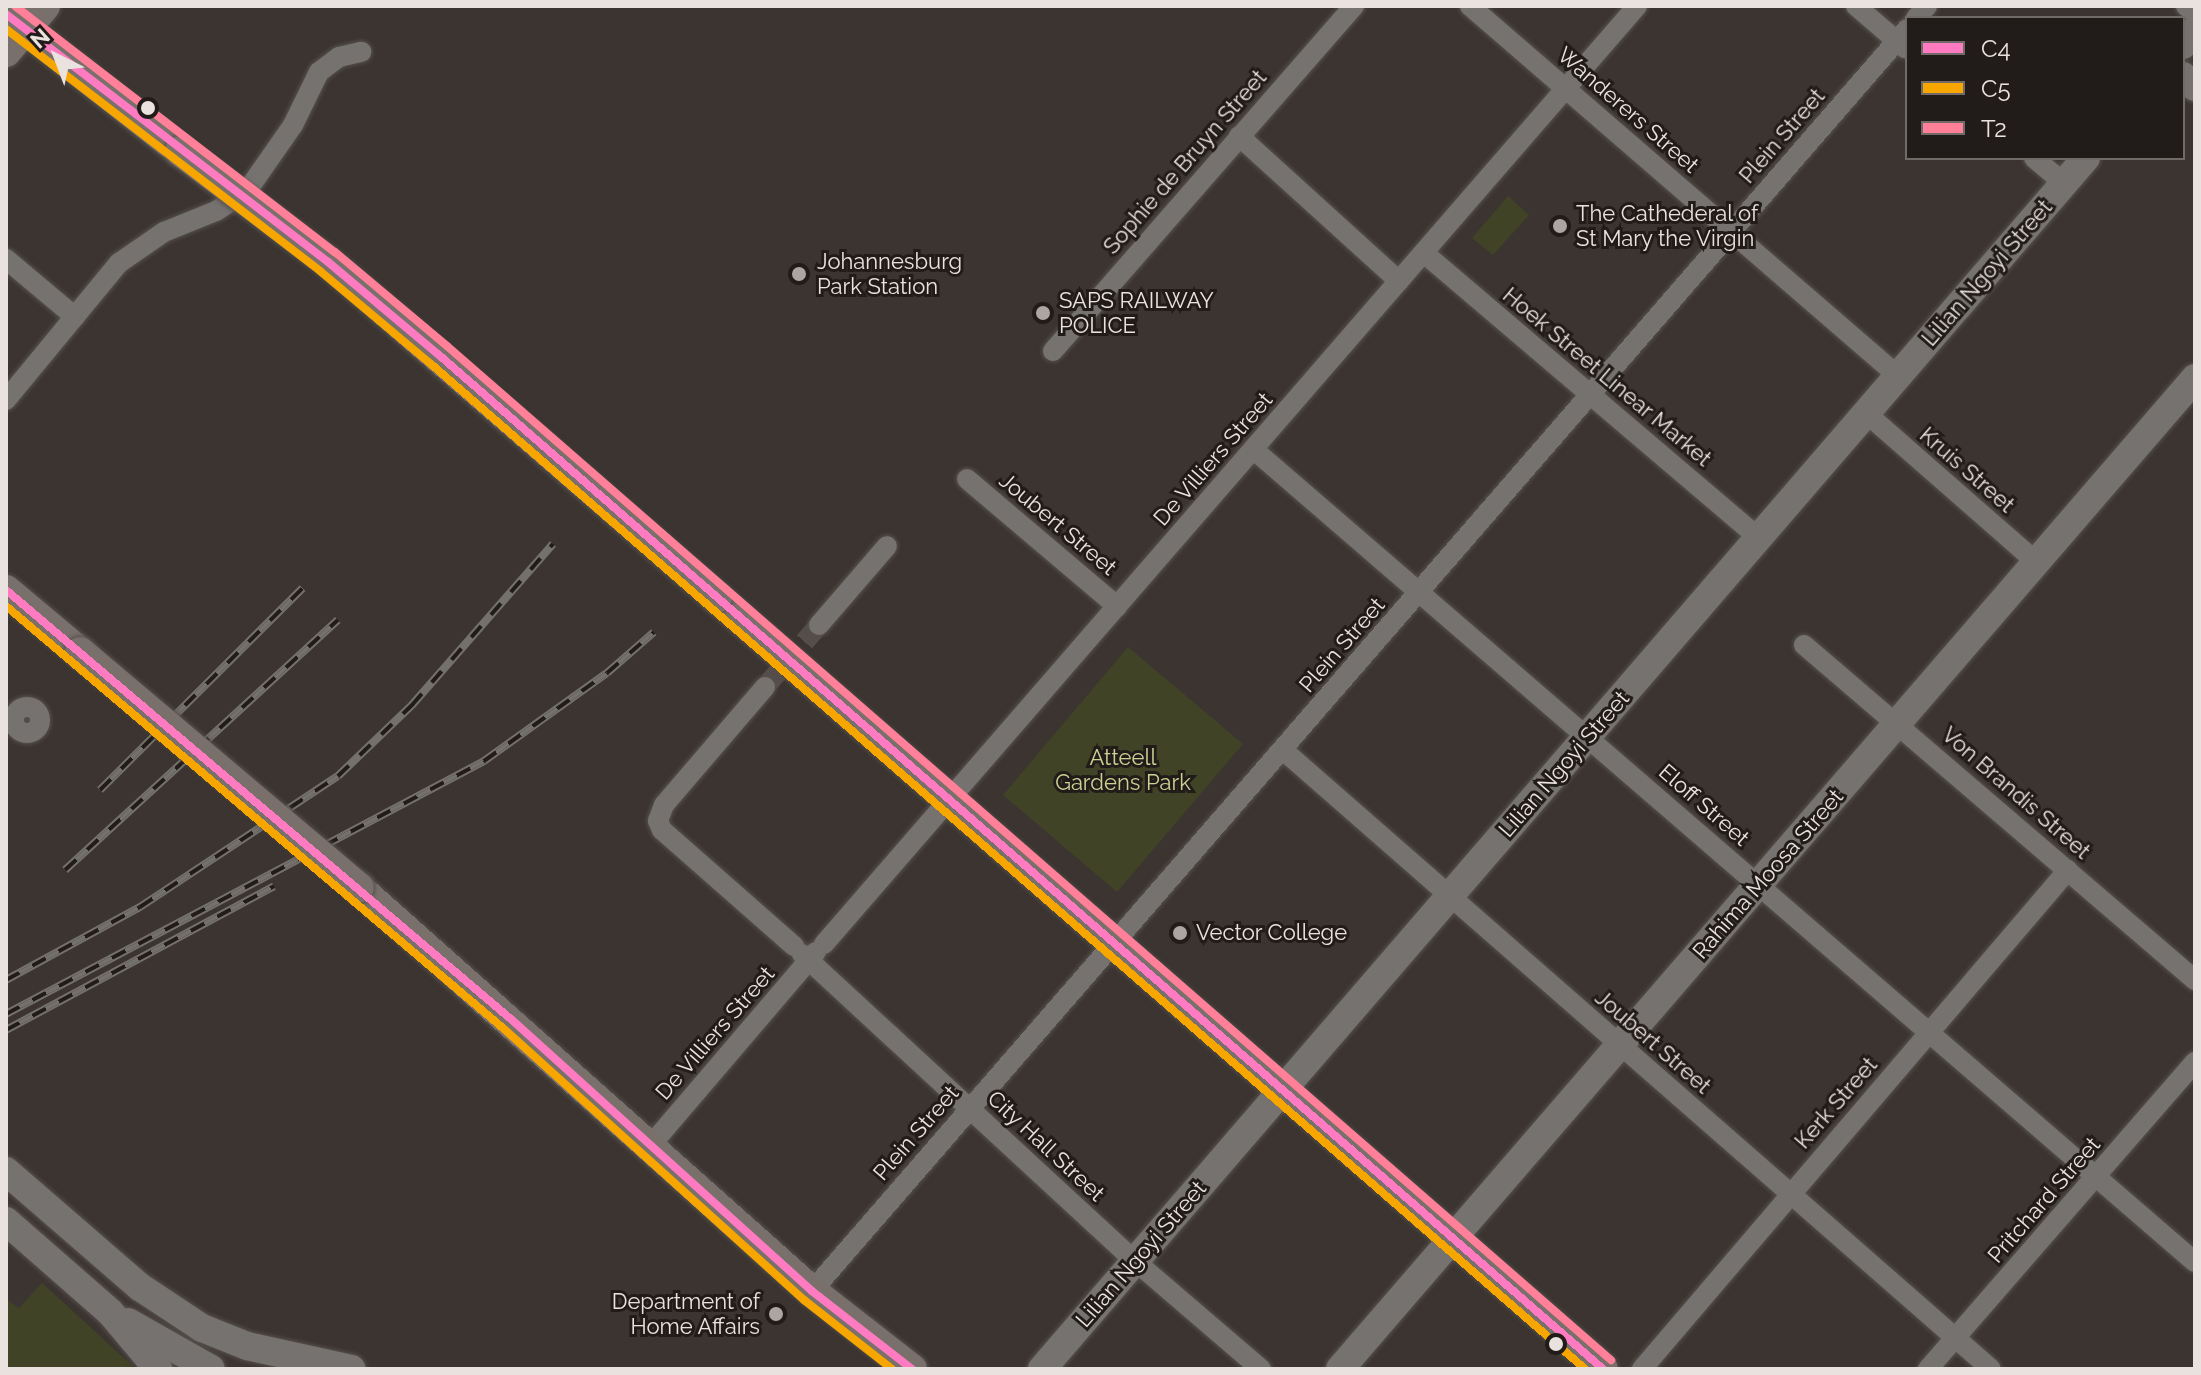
<!DOCTYPE html>
<html>
<head>
<meta charset="utf-8">
<style>
	body { margin:0 }
	#map { position:relative; width:2201px; height:1375px; overflow:hidden; background:#3b3430; font-family:Raleway,sans-serif }
	div>[style] { position:absolute }
	.green>* { inset:0; background:#414326 }
	.street-tunnel>* { height:20px; margin-top:-10px; transform-origin:0; background:repeating-linear-gradient(90deg,#554e4a 0 20px,transparent 0 30px) }
	.roads { filter:drop-shadow(0 0 2px #56504d) drop-shadow(0 0 2px #56504d) }
	.street>* { height:20px; margin:-10px; padding:0 10px; transform-origin:10px; border-radius:10px; background:#76726f }
	.street>.ring { margin:-10px; padding:0; box-sizing:content-box; background:none; border:20px solid #76726f; border-radius:50% }
	.secondary>* { height:28px; margin:-14px; padding:0 14px; transform-origin:14px; border-radius:14px; background:#76726f }
	.primary>* { height:30px; margin:-15px; padding:0 15px; transform-origin:15px; border-radius:15px; background:#7a706b }
	.rail>* { height:8px; margin-top:-4px; transform-origin:0; background:repeating-linear-gradient(90deg,#211c19 0 15px,#74706c 0 30px); box-sizing:border-box; border-block:2px solid #74706c }
	.bridges { filter:drop-shadow(0 0 2px #56504d) drop-shadow(0 0 2px #56504d) }
	.primary-bridge>* { height:30px; margin:-15px; padding:0 15px; transform-origin:15px; border-radius:15px; background:#7a706b }
	.bus-1>* { height:8px; margin:-4px; padding:0 4px; transform-origin:4px; border-radius:4px; background:#fe7ac1 }
	.bus-2>* { height:8px; margin:-4px; padding:0 4px; transform-origin:4px; border-radius:4px; background:#f7a600 }
	.bus-3>* { height:8px; margin:-4px; padding:0 4px; transform-origin:4px; border-radius:4px; background:#ff8098 }
	.dots>* { width:22px; height:22px; translate:-50% -50%; box-sizing:border-box; border:4px solid #211c19; border-radius:50% }
	span { translate:-50% -50%; white-space:nowrap; text-align:center; line-height:1.15; -webkit-text-stroke:6px #211c19; paint-order:stroke }
	.street-label { font-size:22px; color:#eae2de }
	.poi-label { font-size:22px; color:#eae2de }
	.left { translate:0 -50%; text-align:left }
	.right { translate:-100% -50%; text-align:right }
	.park-label { font-size:22px; color:#cad191 }
	.frame { position:absolute; inset:0; border:8px solid #eae2de; pointer-events:none }
	.legend { position:absolute; left:1905px; top:16px; width:280px; height:144px; box-sizing:border-box; background:#211c19; border:2px solid #716b68; margin:0; padding:10px 14px; list-style:none; font-size:24px; color:#eae2de }
	.legend li { display:flex; align-items:center; gap:16px; height:40px }
	.legend b { width:40px; border:2px solid #716b68 }
	.north { position:absolute; left:16px; top:16px; width:80px; height:80px; -webkit-text-stroke:6px #211c19; paint-order:stroke; rotate:318deg; font-size:22px; font-weight:700; line-height:32px; text-align:center; color:#eae2de }
	.north::after { content:''; display:block; margin:auto; width:28px; height:36px; background:#eae2de; clip-path:polygon(50% 0,100% 100%,50% 72%,0 100%) }
</style>
</head>
<body>
<div id="map">
	<div class="green">
		<div style="clip-path:polygon(1508px 196px,1529px 215px,1493px 255px,1472px 238px)"></div>
		<div style="clip-path:polygon(1128px 647px,1243px 744px,1117px 892px,1003px 795px)"></div>
		<div style="clip-path:polygon(42px 1283px,136px 1369px,6px 1369px,6px 1299px,19px 1308px)"></div>
	</div>
	<div class="street-tunnel">
		<div style="left:765px;top:687px;width:82px;rotate:-48.9deg"></div>
	</div>
	<div class="roads">
		<div class="street">
			<div style="left:1470px;top:6px;width:566px;rotate:40.84deg"></div>
			<div style="left:1856px;top:6px;width:65px;rotate:40.6deg"></div>
			<div style="left:2186px;top:6px;width:11px;rotate:38deg"></div>
			<div style="left:1916px;top:18px;width:16px;rotate:-47deg"></div>
			<div style="left:1239px;top:136px;width:216px;rotate:42.2deg"></div>
			<div style="left:2034px;top:158px;width:39px;rotate:40deg"></div>
			<div style="left:1424px;top:253px;width:440px;rotate:40.4deg"></div>
			<div style="left:6px;top:259px;width:90px;rotate:40deg"></div>
			<div style="left:1053px;top:351px;width:458px;rotate:-48.9deg"></div>
			<div style="left:6px;top:400px;width:178px;rotate:-50.5deg"></div>
			<div style="left:119px;top:263px;width:55px;rotate:-34.6deg"></div>
			<div style="left:164px;top:232px;width:56px;rotate:-22deg"></div>
			<div style="left:216px;top:211px;width:37px;rotate:-33deg"></div>
			<div style="left:247px;top:191px;width:80px;rotate:-55.1deg"></div>
			<div style="left:293px;top:125px;width:59px;rotate:-63.9deg"></div>
			<div style="left:319px;top:72px;width:25px;rotate:-37deg"></div>
			<div style="left:339px;top:57px;width:23px;rotate:-13deg"></div>
			<div style="left:1866px;top:413px;width:226px;rotate:41.2deg"></div>
			<div style="left:1253px;top:449px;width:1244px;rotate:40.8deg"></div>
			<div style="left:967px;top:479px;width:197px;rotate:40.3deg"></div>
			<div style="left:819px;top:625px;width:104px;rotate:-49.3deg"></div>
			<div style="left:1804px;top:645px;width:515px;rotate:40.59deg"></div>
			<div style="left:765px;top:687px;width:155px;rotate:130.6deg"></div>
			<div style="left:664px;top:805px;width:17px;rotate:111deg"></div>
			<div style="left:658px;top:821px;width:10px;rotate:66deg"></div>
			<div style="left:662px;top:830px;width:176px;rotate:41.3deg"></div>
			<div class="ring" style="left:14px;top:707px;width:6px;height:6px"></div>
			<div style="left:1283px;top:750px;width:940px;rotate:41.16deg"></div>
			<div style="left:824px;top:944px;width:1241px;rotate:-49.08deg"></div>
			<div style="left:802px;top:954px;width:453px;rotate:42.7deg"></div>
			<div style="left:1135px;top:1261px;width:166px;rotate:40.6deg"></div>
			<div style="left:651px;top:1145px;width:254px;rotate:-49.5deg"></div>
			<div style="left:812px;top:1291px;width:1671px;rotate:-49.05deg"></div>
			<div style="left:1642px;top:1369px;width:656px;rotate:-49.51deg"></div>
			<div style="left:1928px;top:1369px;width:407px;rotate:-49deg"></div>
		</div>
		<div class="secondary">
			<div style="left:2183px;top:45px;width:19px;rotate:-51deg"></div>
			<div style="left:2183px;top:76px;width:16px;rotate:43deg"></div>
			<div style="left:6px;top:1171px;width:177px;rotate:40.9deg"></div>
			<div style="left:140px;top:1287px;width:74px;rotate:33.5deg"></div>
			<div style="left:202px;top:1328px;width:48px;rotate:21.8deg"></div>
			<div style="left:247px;top:1346px;width:107px;rotate:12.4deg"></div>
			<div style="left:6px;top:1221px;width:138px;rotate:41.2deg"></div>
			<div style="left:110px;top:1312px;width:75px;rotate:49.9deg"></div>
			<div style="left:128px;top:1322px;width:95px;rotate:29.5deg"></div>
			<div style="left:1042px;top:1369px;width:1599px;rotate:-49.24deg"></div>
			<div style="left:1340px;top:1369px;width:1309px;rotate:-49.21deg"></div>
		</div>
		<div class="primary">
			<div style="left:6px;top:14px;width:221px;rotate:38.2deg"></div>
			<div style="left:6px;top:52px;width:60px;rotate:-49.7deg"></div>
			<div style="left:6px;top:590px;width:97px;rotate:40deg"></div>
			<div style="left:717px;top:598px;width:1174px;rotate:41.03deg"></div>
			<div style="left:359px;top:888px;width:606px;rotate:41.66deg"></div>
			<div style="left:812px;top:1291px;width:127px;rotate:38deg"></div>
		</div>
	</div>
	<div class="rail">
		<div style="left:100px;top:790px;width:286px;rotate:-44.9deg"></div>
		<div style="left:65px;top:870px;width:370px;rotate:-42.5deg"></div>
		<div style="left:6px;top:980px;width:153px;rotate:-28.6deg"></div>
		<div style="left:140px;top:907px;width:237px;rotate:-33.5deg"></div>
		<div style="left:338px;top:776px;width:103px;rotate:-43.8deg"></div>
		<div style="left:412px;top:705px;width:214px;rotate:-48.8deg"></div>
		<div style="left:6px;top:1014px;width:541px;rotate:-27.89deg"></div>
		<div style="left:484px;top:761px;width:151px;rotate:-35.6deg"></div>
		<div style="left:607px;top:673px;width:62px;rotate:-41.1deg"></div>
		<div style="left:6px;top:1030px;width:304px;rotate:-28.2deg"></div>
	</div>
	<div class="bridges">
		<div class="primary-bridge">
			<div style="left:180px;top:151px;width:185px;rotate:36.9deg"></div>
			<div style="left:328px;top:262px;width:514px;rotate:40.82deg"></div>
			<div style="left:80px;top:652px;width:365px;rotate:40.2deg"></div>
		</div>
	</div>
	<div class="bus-1">
		<div style="left:6px;top:14px;width:406px;rotate:37.6deg"></div>
		<div style="left:328px;top:262px;width:145px;rotate:40deg"></div>
		<div style="left:439px;top:355px;width:1544px;rotate:41.06deg"></div>
		<div style="left:6px;top:590px;width:664px;rotate:40.36deg"></div>
		<div style="left:512px;top:1020px;width:404px;rotate:42.1deg"></div>
		<div style="left:812px;top:1291px;width:127px;rotate:38deg"></div>
	</div>
	<div class="bus-2">
		<div style="left:6px;top:29px;width:396px;rotate:37.6deg"></div>
		<div style="left:320px;top:271px;width:145px;rotate:40deg"></div>
		<div style="left:431px;top:364px;width:1530px;rotate:41.05deg"></div>
		<div style="left:6px;top:606px;width:653px;rotate:40.34deg"></div>
		<div style="left:504px;top:1029px;width:404px;rotate:42.1deg"></div>
		<div style="left:804px;top:1300px;width:112px;rotate:38.1deg"></div>
	</div>
	<div class="bus-3">
		<div style="left:15px;top:6px;width:404px;rotate:37.6deg"></div>
		<div style="left:335px;top:252px;width:146px;rotate:40deg"></div>
		<div style="left:447px;top:346px;width:1544px;rotate:41.06deg"></div>
	</div>
	<div class="dots">
		<div style="left:148px;top:108px;background:#eae2de"></div>
		<div style="left:1560px;top:226px;background:#ada5a1"></div>
		<div style="left:799px;top:274px;background:#ada5a1"></div>
		<div style="left:1043px;top:313px;background:#ada5a1"></div>
		<div style="left:1180px;top:933px;background:#ada5a1"></div>
		<div style="left:776px;top:1314px;background:#ada5a1"></div>
		<div style="left:1556px;top:1344px;background:#eae2de"></div>
	</div>
	<div class="street-label">
		<span style="left:1628px;top:110px;rotate:41deg">Wanderers Street</span>
		<span style="left:1782px;top:136px;rotate:-49deg">Plein Street</span>
		<span style="left:1185px;top:162px;rotate:-49deg">Sophie de Bruyn Street</span>
		<span style="left:1987px;top:273px;rotate:-49deg">Lilian Ngoyi Street</span>
		<span style="left:1607px;top:377px;rotate:40deg">Hoek Street Linear Market</span>
		<span style="left:1213px;top:459px;rotate:-49deg">De Villiers Street</span>
		<span style="left:1967px;top:470px;rotate:41deg">Kruis Street</span>
		<span style="left:1058px;top:524px;rotate:40deg">Joubert Street</span>
		<span style="left:1342px;top:645px;rotate:-49deg">Plein Street</span>
		<span style="left:1564px;top:764px;rotate:-49deg">Lilian Ngoyi Street</span>
		<span style="left:2016px;top:793px;rotate:41deg">Von Brandis Street</span>
		<span style="left:1704px;top:805px;rotate:41deg">Eloff Street</span>
		<span style="left:1768px;top:874px;rotate:-49deg">Rahima Moosa Street</span>
		<span style="left:715px;top:1033px;rotate:-49deg">De Villiers Street</span>
		<span style="left:1653px;top:1042px;rotate:41deg">Joubert Street</span>
		<span style="left:1836px;top:1103px;rotate:-49deg">Kerk Street</span>
		<span style="left:916px;top:1133px;rotate:-49deg">Plein Street</span>
		<span style="left:1046px;top:1146px;rotate:43deg">City Hall Street</span>
		<span style="left:2044px;top:1200px;rotate:-49deg">Pritchard Street</span>
		<span style="left:1141px;top:1254px;rotate:-49deg">Lilian Ngoyi Street</span>
	</div>
	<div class="poi-label">
		<span class="left" style="left:1576px;top:226px">The Cathederal of<br>St Mary the Virgin</span>
		<span class="left" style="left:817px;top:274px">Johannesburg<br>Park Station</span>
		<span class="left" style="left:1059px;top:313px">SAPS RAILWAY<br>POLICE</span>
		<span class="left" style="left:1196px;top:933px">Vector College</span>
		<span class="right" style="left:760px;top:1314px">Department of<br>Home Affairs</span>
	</div>
	<div class="park-label">
		<span style="left:1123px;top:770px">Atteell<br>Gardens Park</span>
	</div>
	<div class="frame"></div>
	<ul class="legend">
	<li><b style="height:10px;background:#fe7ac1"></b>C4</li>
	<li><b style="height:10px;background:#f7a600"></b>C5</li>
	<li><b style="height:10px;background:#ff8098"></b>T2</li>
	</ul>
	<div class="north">N</div>
</div>
</body>
</html>
